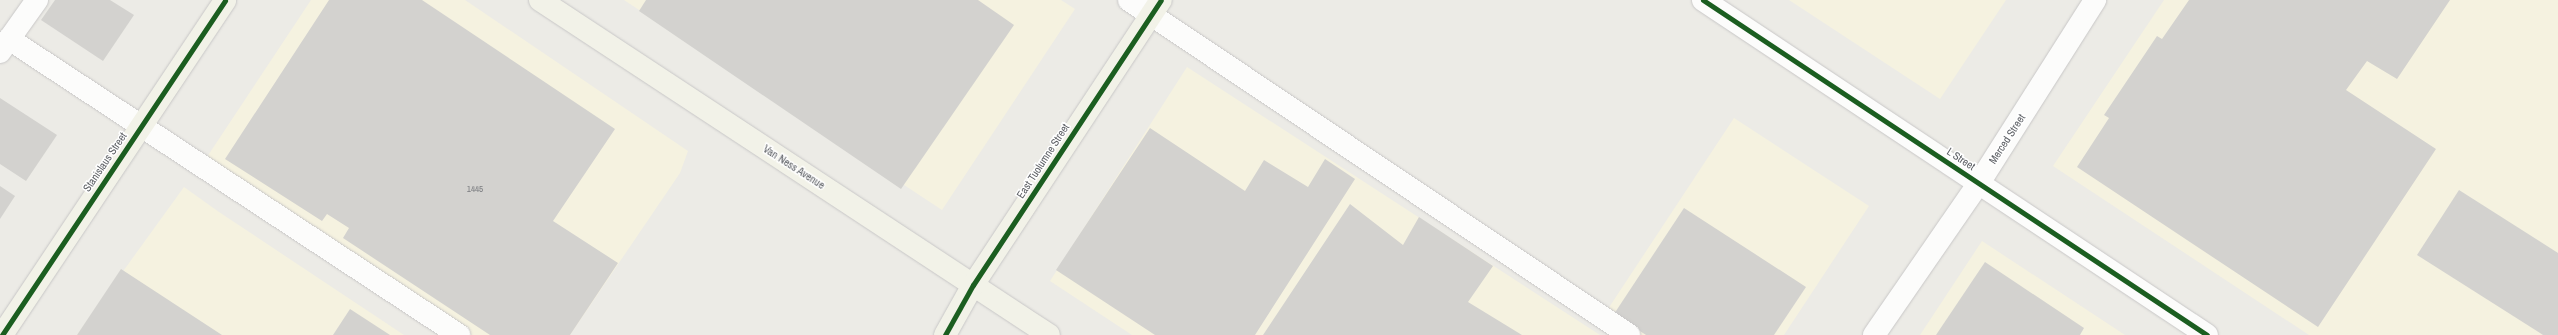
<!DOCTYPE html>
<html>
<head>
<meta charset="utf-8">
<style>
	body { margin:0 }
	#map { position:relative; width:2558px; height:335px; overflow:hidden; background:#ecebe6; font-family:"Archivo Narrow",sans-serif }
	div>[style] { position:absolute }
	.commercial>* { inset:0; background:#f5f2e0 }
	.building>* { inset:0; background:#d3d2cf }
	.roads { filter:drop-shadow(0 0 1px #c8c7c7) drop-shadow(0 0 1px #c8c7c7) }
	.minor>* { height:22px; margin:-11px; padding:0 11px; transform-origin:11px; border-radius:11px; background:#fcfcfb }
	.major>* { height:22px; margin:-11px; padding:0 11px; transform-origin:11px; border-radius:11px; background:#f2f2e8 }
	.cycleway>* { height:5px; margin:-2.5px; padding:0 2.5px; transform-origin:2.5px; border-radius:2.5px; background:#1b5e20 }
	span { translate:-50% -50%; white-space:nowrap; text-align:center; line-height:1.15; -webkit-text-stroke:3px #fff; paint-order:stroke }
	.number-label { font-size:9px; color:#7b7d80 }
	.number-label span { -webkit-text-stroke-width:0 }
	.street-label { font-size:11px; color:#5c5f64 }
</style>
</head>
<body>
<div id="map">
	<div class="commercial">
		<div style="clip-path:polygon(311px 0,465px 0,688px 151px,680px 173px,570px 335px,463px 335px,203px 163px)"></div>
		<div style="clip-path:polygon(624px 0,1061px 0,1075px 9px,942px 210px)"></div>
		<div style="clip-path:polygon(1789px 0,2006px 0,1940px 99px)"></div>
		<div style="clip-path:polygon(2164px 0,2558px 0,2558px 335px,2309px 335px,2053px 166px)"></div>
		<div style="clip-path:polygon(1187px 67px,1600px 335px,1132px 335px,1050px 281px)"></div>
		<div style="clip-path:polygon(1734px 118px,1869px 206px,1784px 335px,1627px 335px,1602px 318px)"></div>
		<div style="clip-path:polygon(184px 187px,219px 212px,404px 335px,77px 335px)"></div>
		<div style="clip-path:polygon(1982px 241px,2125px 335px,1920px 335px)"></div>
	</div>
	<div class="building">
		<div style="clip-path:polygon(55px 0,110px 0,134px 15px,103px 61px,41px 20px)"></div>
		<div style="clip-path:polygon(329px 0,422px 0,615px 129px,553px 221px,618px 263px,570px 335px,490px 335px,343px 238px,349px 228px,327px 214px,322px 221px,225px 159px)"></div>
		<div style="clip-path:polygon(646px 0,978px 0,1014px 25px,901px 189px,639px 11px)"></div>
		<div style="clip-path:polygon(2189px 0,2450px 0,2397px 79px,2367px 61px,2346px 90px,2436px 149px,2318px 327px,2077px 167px,2109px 118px,2104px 115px,2157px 36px,2162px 39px)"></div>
		<div style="clip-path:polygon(0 98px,57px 135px,26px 181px,0 164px)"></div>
		<div style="clip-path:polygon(1150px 128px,1245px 191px,1264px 160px,1308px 187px,1325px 159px,1355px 179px,1255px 335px,1155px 335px,1056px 270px)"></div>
		<div style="clip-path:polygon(0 186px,15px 196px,0 219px)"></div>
		<div style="clip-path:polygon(2459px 190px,2558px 253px,2558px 335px,2543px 335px,2417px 255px)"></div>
		<div style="clip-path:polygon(1350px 204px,1403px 245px,1419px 217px,1493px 266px,1468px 302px,1522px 335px,1263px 335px)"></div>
		<div style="clip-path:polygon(1684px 208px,1806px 287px,1774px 335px,1646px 335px,1614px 314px)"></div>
		<div style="clip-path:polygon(1985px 262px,2084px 328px,2080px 335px,1936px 335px)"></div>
		<div style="clip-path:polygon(121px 269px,222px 335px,77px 335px)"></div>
		<div style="clip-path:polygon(350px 309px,390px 335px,333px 335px)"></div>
	</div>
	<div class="roads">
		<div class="minor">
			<div style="left:1129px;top:0;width:602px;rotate:33.82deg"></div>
			<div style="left:1703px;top:0;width:605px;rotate:33.61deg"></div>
			<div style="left:9px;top:39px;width:539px;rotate:33.34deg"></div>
			<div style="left:0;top:52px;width:64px;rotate:-54.6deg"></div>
			<div style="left:1874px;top:335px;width:185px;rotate:-55.4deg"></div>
			<div style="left:1979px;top:183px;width:217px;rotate:-57.6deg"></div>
		</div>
		<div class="major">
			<div style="left:540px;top:0;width:609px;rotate:33.35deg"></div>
			<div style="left:2px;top:335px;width:402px;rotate:-56.3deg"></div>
			<div style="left:945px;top:335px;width:57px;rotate:-60.8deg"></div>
			<div style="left:973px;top:285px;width:341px;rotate:-56.6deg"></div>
		</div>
	</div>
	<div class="cycleway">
		<div style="left:1703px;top:0;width:605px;rotate:33.61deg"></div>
		<div style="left:2px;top:335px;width:402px;rotate:-56.3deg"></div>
		<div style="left:945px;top:335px;width:57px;rotate:-60.8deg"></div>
		<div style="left:973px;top:285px;width:341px;rotate:-56.6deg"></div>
	</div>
	<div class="number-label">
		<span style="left:475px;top:189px">1445</span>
	</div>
	<div class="street-label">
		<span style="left:2007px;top:139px;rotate:-57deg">Merced Street</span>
		<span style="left:1961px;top:159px;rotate:33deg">L Street</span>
		<span style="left:1043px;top:161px;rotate:-57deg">East Tuolumne Street</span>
		<span style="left:105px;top:162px;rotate:-56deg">Stanislaus Street</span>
		<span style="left:794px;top:167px;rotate:33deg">Van Ness Avenue</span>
	</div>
</div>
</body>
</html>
